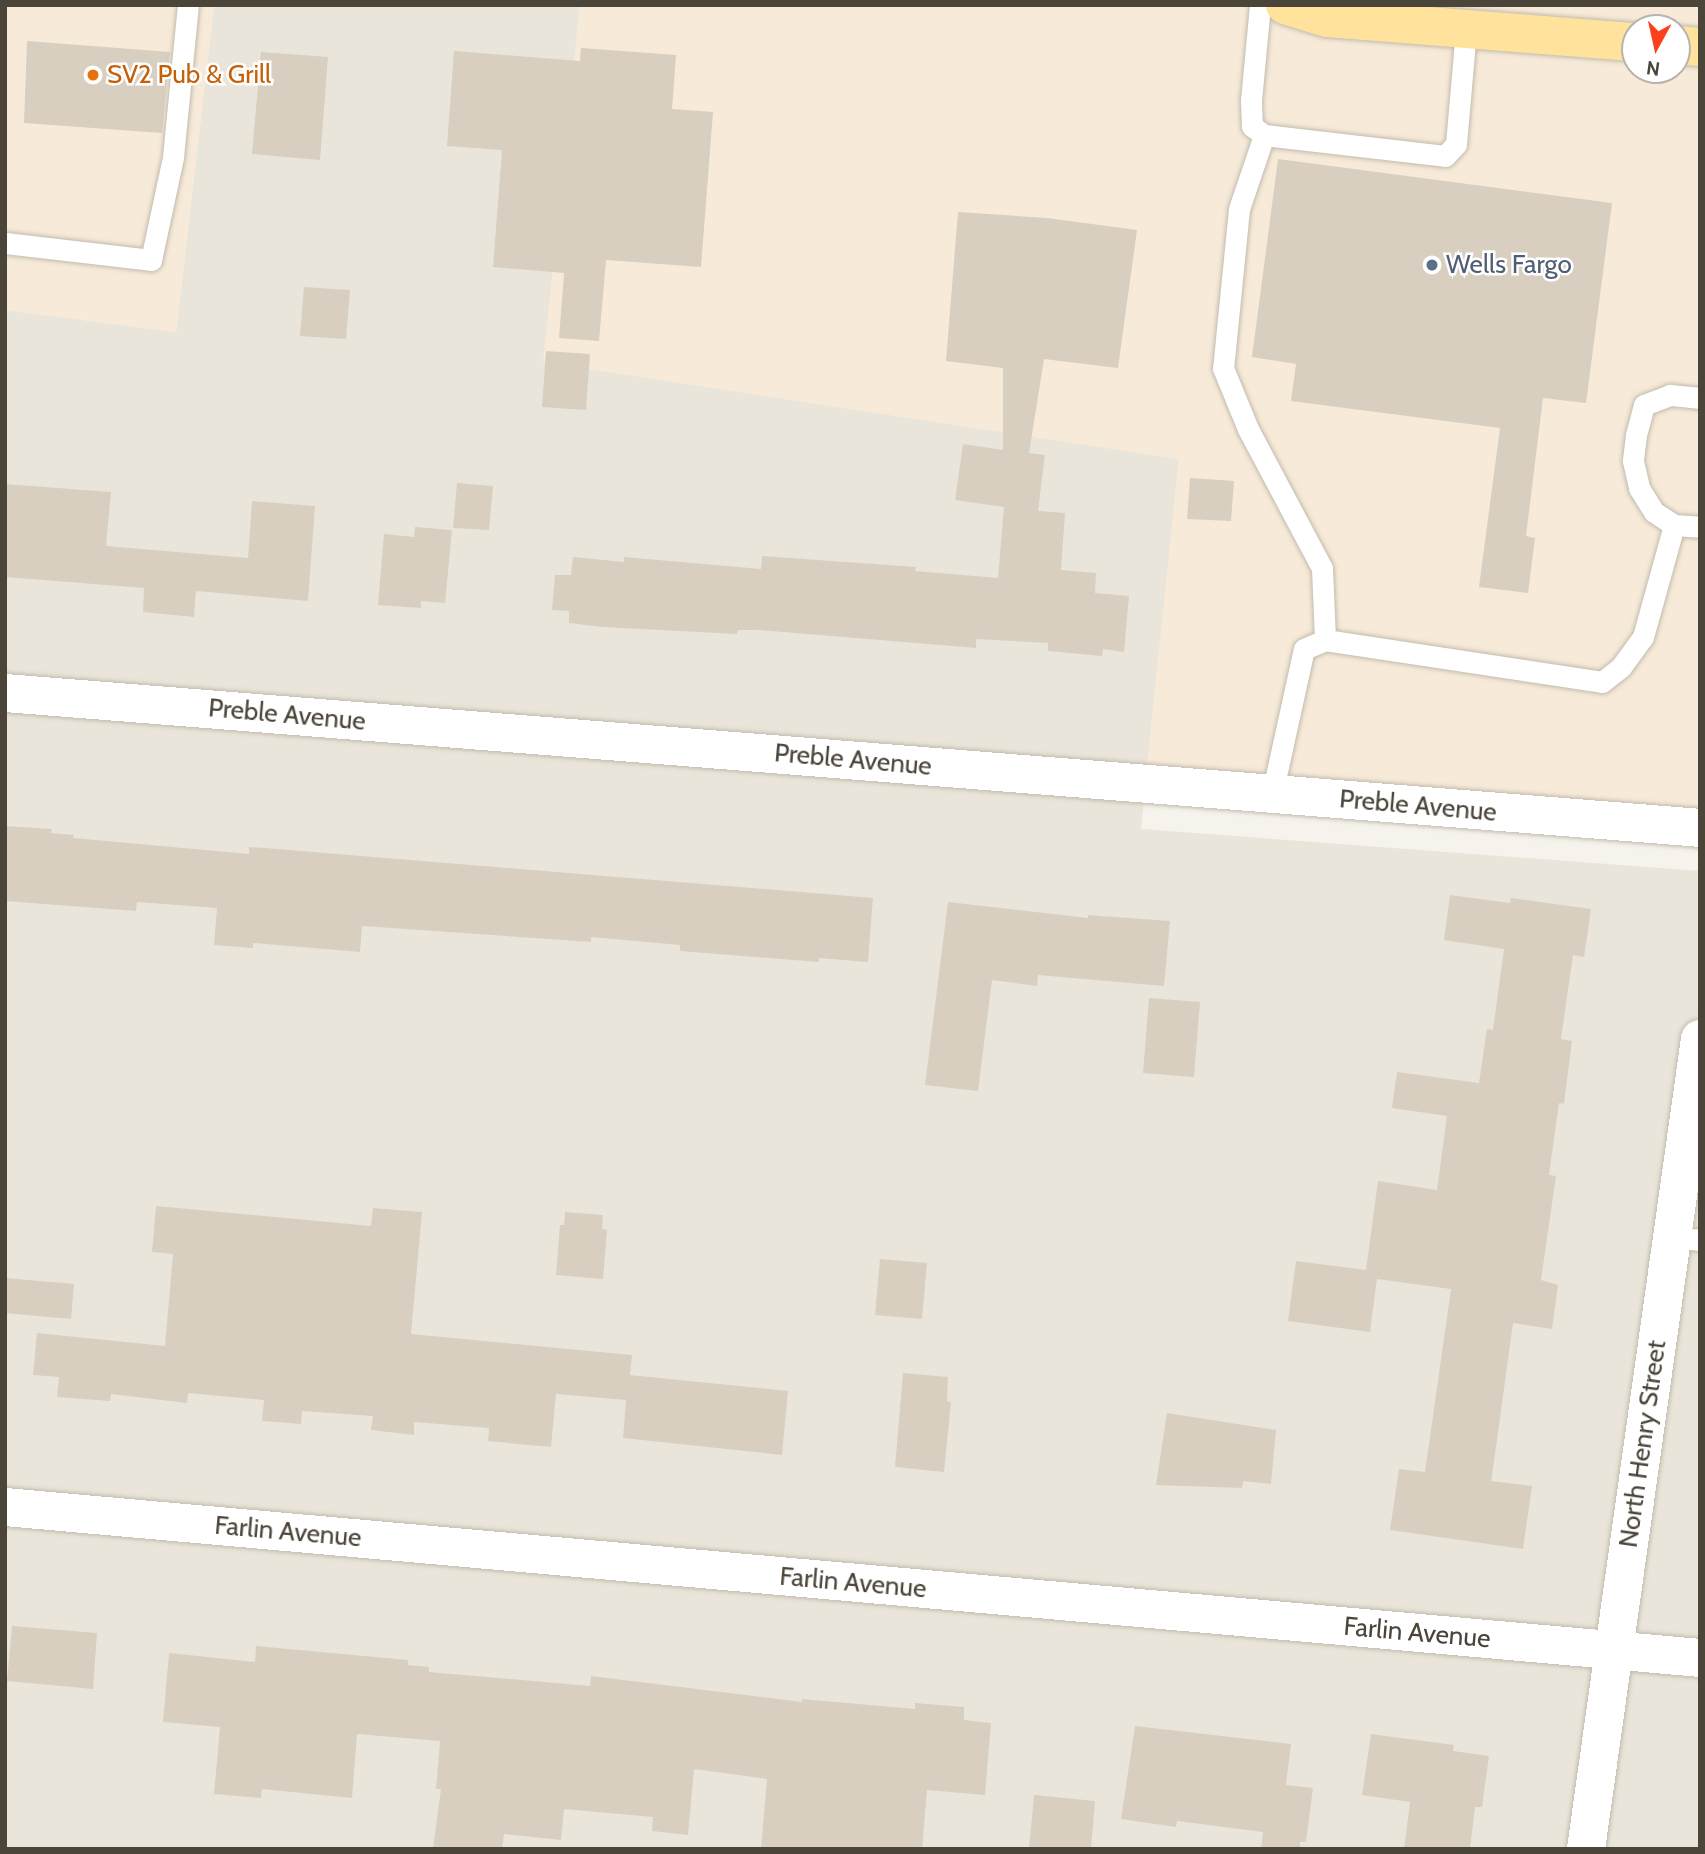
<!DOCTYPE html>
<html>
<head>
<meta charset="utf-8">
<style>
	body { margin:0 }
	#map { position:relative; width:1705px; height:1854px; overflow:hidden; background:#f6f3ec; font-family:Cabin,sans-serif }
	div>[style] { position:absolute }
	.residential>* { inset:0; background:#eae5da }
	.commercial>* { inset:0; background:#f7ead8 }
	.building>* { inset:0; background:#d8cfc1 }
	.roads { filter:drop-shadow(0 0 2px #c2bbae) drop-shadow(0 0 2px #c2bbae) }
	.lane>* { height:21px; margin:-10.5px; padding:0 10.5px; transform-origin:10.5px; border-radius:10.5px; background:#fff }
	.street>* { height:38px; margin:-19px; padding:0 19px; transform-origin:19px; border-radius:19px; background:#fff }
	.primary>* { height:38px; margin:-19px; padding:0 19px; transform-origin:19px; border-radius:19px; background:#ffe39c }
	.dots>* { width:19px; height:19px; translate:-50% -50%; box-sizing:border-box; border:4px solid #fff; border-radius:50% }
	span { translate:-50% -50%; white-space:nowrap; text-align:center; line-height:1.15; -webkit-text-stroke:5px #fff; paint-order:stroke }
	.food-label { font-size:26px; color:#c56008 }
	.left { translate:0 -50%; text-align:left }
	.service-label { font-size:26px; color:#4e5e75 }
	.street-label { font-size:26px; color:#4b4439 }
	.frame { position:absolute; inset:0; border:7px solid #4b4439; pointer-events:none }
	.north { position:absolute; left:1621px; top:14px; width:70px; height:70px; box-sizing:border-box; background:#fff; border:2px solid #b7b4b0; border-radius:50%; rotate:188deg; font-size:19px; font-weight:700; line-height:28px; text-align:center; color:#4b4439 }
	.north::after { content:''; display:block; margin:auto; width:24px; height:32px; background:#fc3f1d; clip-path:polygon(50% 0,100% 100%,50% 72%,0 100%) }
</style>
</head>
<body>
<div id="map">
	<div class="residential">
		<div style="clip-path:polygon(214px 5px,580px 5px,544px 362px,1179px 459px,1141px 829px,1700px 871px,1700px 1849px,5px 1849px,5px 310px,176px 332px)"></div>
	</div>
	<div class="commercial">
		<div style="clip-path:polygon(5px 5px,214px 5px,176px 332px,5px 310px)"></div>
		<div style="clip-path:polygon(evenodd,580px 5px,1700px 5px,1700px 828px,1145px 784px,1179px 459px,543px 362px,580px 5px,1635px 28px,1677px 28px,1677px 70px,1635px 70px,1635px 28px)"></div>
	</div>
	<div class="building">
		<div style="clip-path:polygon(27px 41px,170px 52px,162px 133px,24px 123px)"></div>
		<div style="clip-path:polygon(581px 48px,676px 55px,672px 109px,713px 112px,701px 267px,606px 260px,599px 341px,559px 338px,564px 273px,493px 267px,502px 150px,447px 146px,454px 51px,580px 61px)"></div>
		<div style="clip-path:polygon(261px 52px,328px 57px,320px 160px,252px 154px)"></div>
		<div style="clip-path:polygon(1278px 159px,1612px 203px,1586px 403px,1543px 398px,1526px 536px,1535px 538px,1528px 593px,1479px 587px,1500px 428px,1291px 401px,1296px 364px,1252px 357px)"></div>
		<div style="clip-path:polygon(958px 212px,1047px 218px,1137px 230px,1118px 368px,1044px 359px,1029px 453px,1045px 455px,1038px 511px,1065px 513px,1061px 570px,1096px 573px,1095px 593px,1129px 596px,1124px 652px,1103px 649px,1102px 656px,1048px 651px,1048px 643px,976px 639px,976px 648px,759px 630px,738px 630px,737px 634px,602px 627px,569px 623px,569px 611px,552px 610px,555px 575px,571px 575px,573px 557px,624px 562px,624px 557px,761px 569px,762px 556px,916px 567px,915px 571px,998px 578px,1004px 507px,955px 500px,963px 444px,1003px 450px,1003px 368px,946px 361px)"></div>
		<div style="clip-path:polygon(304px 287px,350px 290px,346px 339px,300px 336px)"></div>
		<div style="clip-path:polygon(546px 351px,590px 354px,586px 410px,542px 407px)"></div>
		<div style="clip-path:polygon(1190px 478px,1234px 481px,1231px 521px,1187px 519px)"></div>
		<div style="clip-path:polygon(457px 483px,493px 486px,489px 530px,453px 528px)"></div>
		<div style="clip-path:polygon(5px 484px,111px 492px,106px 546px,248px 558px,252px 501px,315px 506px,308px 601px,196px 591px,194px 617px,143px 612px,144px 588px,5px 577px)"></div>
		<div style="clip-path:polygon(415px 527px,452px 530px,445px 603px,421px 601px,421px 608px,378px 605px,384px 534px,414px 537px)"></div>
		<div style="clip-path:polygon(5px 826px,52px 829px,51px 833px,74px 835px,73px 838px,249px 854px,249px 847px,265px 848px,873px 898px,868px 962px,819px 958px,819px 962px,680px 951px,680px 945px,591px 937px,591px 942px,362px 926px,360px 952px,253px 943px,253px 948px,214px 945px,217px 908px,137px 902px,136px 911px,5px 901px)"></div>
		<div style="clip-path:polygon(1450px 895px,1510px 903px,1511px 898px,1591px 909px,1584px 957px,1573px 955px,1561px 1039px,1572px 1041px,1564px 1104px,1559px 1103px,1549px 1175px,1556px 1176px,1541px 1280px,1558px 1285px,1552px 1329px,1513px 1323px,1492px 1476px,1491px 1481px,1532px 1486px,1523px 1549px,1390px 1530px,1399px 1469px,1425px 1472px,1451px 1289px,1377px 1279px,1370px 1332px,1288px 1321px,1296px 1261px,1366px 1270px,1378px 1181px,1437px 1190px,1447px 1116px,1392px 1108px,1397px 1072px,1479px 1083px,1487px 1029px,1493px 1030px,1504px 949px,1444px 940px)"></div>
		<div style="clip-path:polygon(948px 902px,1088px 918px,1088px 915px,1170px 921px,1164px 986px,1038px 975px,1037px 986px,992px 980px,978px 1091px,925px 1085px)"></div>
		<div style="clip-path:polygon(1149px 998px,1200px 1002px,1194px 1077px,1143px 1073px)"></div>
		<div style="clip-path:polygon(156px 1206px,371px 1226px,373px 1208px,422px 1212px,411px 1334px,632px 1355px,630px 1375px,788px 1391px,782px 1455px,623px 1438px,626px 1400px,556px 1394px,551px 1447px,488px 1441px,489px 1428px,414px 1422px,414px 1435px,371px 1430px,373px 1416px,302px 1411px,301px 1424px,262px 1421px,264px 1400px,188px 1393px,187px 1403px,111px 1394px,110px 1401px,57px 1397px,59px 1377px,33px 1375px,37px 1333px,165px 1346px,173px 1254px,152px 1252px)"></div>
		<div style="clip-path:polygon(565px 1212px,603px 1215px,602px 1229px,607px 1230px,603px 1279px,556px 1275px,560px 1225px,564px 1225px)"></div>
		<div style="clip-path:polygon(880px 1259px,927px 1263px,922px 1319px,875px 1315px)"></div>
		<div style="clip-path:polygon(5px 1278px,74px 1284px,71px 1319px,5px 1313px)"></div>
		<div style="clip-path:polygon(903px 1373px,948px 1377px,947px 1401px,951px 1402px,944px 1472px,895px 1467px)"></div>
		<div style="clip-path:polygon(1167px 1413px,1276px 1430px,1271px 1484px,1243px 1481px,1242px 1488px,1156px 1485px)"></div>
		<div style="clip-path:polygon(12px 1626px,97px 1633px,93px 1689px,7px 1681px)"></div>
		<div style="clip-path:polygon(256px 1646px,408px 1660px,408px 1665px,429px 1667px,429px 1672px,590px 1686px,591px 1676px,802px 1702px,802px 1699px,915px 1709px,915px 1703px,964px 1707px,964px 1720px,991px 1723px,985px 1795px,927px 1790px,922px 1849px,761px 1849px,767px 1779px,694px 1769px,688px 1835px,652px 1831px,653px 1817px,564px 1809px,561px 1840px,504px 1834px,502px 1849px,433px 1849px,441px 1789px,436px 1789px,440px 1741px,357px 1734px,352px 1798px,262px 1789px,261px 1798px,214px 1794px,220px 1727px,163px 1722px,169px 1653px,255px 1662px)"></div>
		<div style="clip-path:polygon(1135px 1726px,1291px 1744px,1286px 1785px,1313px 1788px,1306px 1842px,1300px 1842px,1300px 1849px,1261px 1849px,1263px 1832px,1177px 1821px,1176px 1827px,1121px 1819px)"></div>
		<div style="clip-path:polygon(1371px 1734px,1454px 1745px,1453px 1751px,1489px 1756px,1482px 1807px,1475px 1807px,1470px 1849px,1404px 1849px,1410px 1802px,1362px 1795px)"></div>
		<div style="clip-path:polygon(1034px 1795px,1095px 1801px,1091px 1849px,1029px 1849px)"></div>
	</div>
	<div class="roads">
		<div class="lane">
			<div style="left:1260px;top:5px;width:96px;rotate:95.4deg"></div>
			<div style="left:1251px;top:101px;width:25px;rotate:88deg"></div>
			<div style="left:1252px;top:126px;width:15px;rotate:37deg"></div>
			<div style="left:1264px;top:135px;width:182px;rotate:6.6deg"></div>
			<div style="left:1445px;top:156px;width:16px;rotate:-47deg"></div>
			<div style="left:1456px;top:144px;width:115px;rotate:-85deg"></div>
			<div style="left:1264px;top:135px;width:78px;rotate:108.7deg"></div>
			<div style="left:1239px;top:209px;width:160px;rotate:95.7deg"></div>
			<div style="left:1223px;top:368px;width:66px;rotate:67.7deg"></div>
			<div style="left:1248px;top:429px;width:157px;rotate:62deg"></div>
			<div style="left:1322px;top:568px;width:72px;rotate:87.6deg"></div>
			<div style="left:5px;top:243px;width:147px;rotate:6.6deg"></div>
			<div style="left:151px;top:260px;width:105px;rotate:-77.9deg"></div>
			<div style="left:173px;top:157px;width:153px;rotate:-84.4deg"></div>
			<div style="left:1700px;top:398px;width:30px;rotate:-174deg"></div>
			<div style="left:1670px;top:395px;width:28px;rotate:159deg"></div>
			<div style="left:1644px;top:405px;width:31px;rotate:105deg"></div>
			<div style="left:1636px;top:435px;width:26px;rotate:97deg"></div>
			<div style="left:1633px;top:461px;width:28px;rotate:77deg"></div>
			<div style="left:1639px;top:488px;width:28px;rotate:58deg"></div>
			<div style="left:1654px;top:512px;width:24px;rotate:33deg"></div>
			<div style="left:1674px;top:525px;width:26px;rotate:4deg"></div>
			<div style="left:1272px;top:794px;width:148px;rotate:-77.6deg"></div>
			<div style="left:1304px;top:649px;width:23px;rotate:-23deg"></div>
			<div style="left:1325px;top:640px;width:280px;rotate:8.6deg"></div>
			<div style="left:1602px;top:682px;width:24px;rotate:-38deg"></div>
			<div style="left:1621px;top:667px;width:37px;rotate:-54deg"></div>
			<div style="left:1643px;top:637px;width:116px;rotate:-74.5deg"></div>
			<div style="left:1672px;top:1237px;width:28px;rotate:6deg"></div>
		</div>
		<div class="street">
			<div style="left:5px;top:693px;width:1700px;rotate:4.55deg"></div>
			<div style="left:5px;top:1507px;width:1702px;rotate:5.09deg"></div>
			<div style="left:1586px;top:1849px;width:818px;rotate:-81.99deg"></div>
		</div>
		<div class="primary">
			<div style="left:1285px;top:5px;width:44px;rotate:17.2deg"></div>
			<div style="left:1327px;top:18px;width:309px;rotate:4.5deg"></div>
			<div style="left:1677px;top:45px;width:23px;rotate:5deg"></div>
		</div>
	</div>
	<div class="dots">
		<div style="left:93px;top:75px;background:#e8710a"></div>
		<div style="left:1432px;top:265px;background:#5c6f8a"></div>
	</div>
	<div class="food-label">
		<span class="left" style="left:107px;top:75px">SV2 Pub &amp; Grill</span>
	</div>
	<div class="service-label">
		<span class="left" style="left:1446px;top:265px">Wells Fargo</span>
	</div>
	<div class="street-label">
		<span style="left:287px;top:715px;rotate:5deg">Preble Avenue</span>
		<span style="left:853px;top:760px;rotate:5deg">Preble Avenue</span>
		<span style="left:1418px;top:806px;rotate:5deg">Preble Avenue</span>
		<span style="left:1643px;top:1444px;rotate:-82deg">North Henry Street</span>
		<span style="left:288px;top:1532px;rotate:5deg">Farlin Avenue</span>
		<span style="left:853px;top:1583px;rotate:5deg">Farlin Avenue</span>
		<span style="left:1417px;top:1633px;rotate:5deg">Farlin Avenue</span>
	</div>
	<div class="frame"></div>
	<div class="north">N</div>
</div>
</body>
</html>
